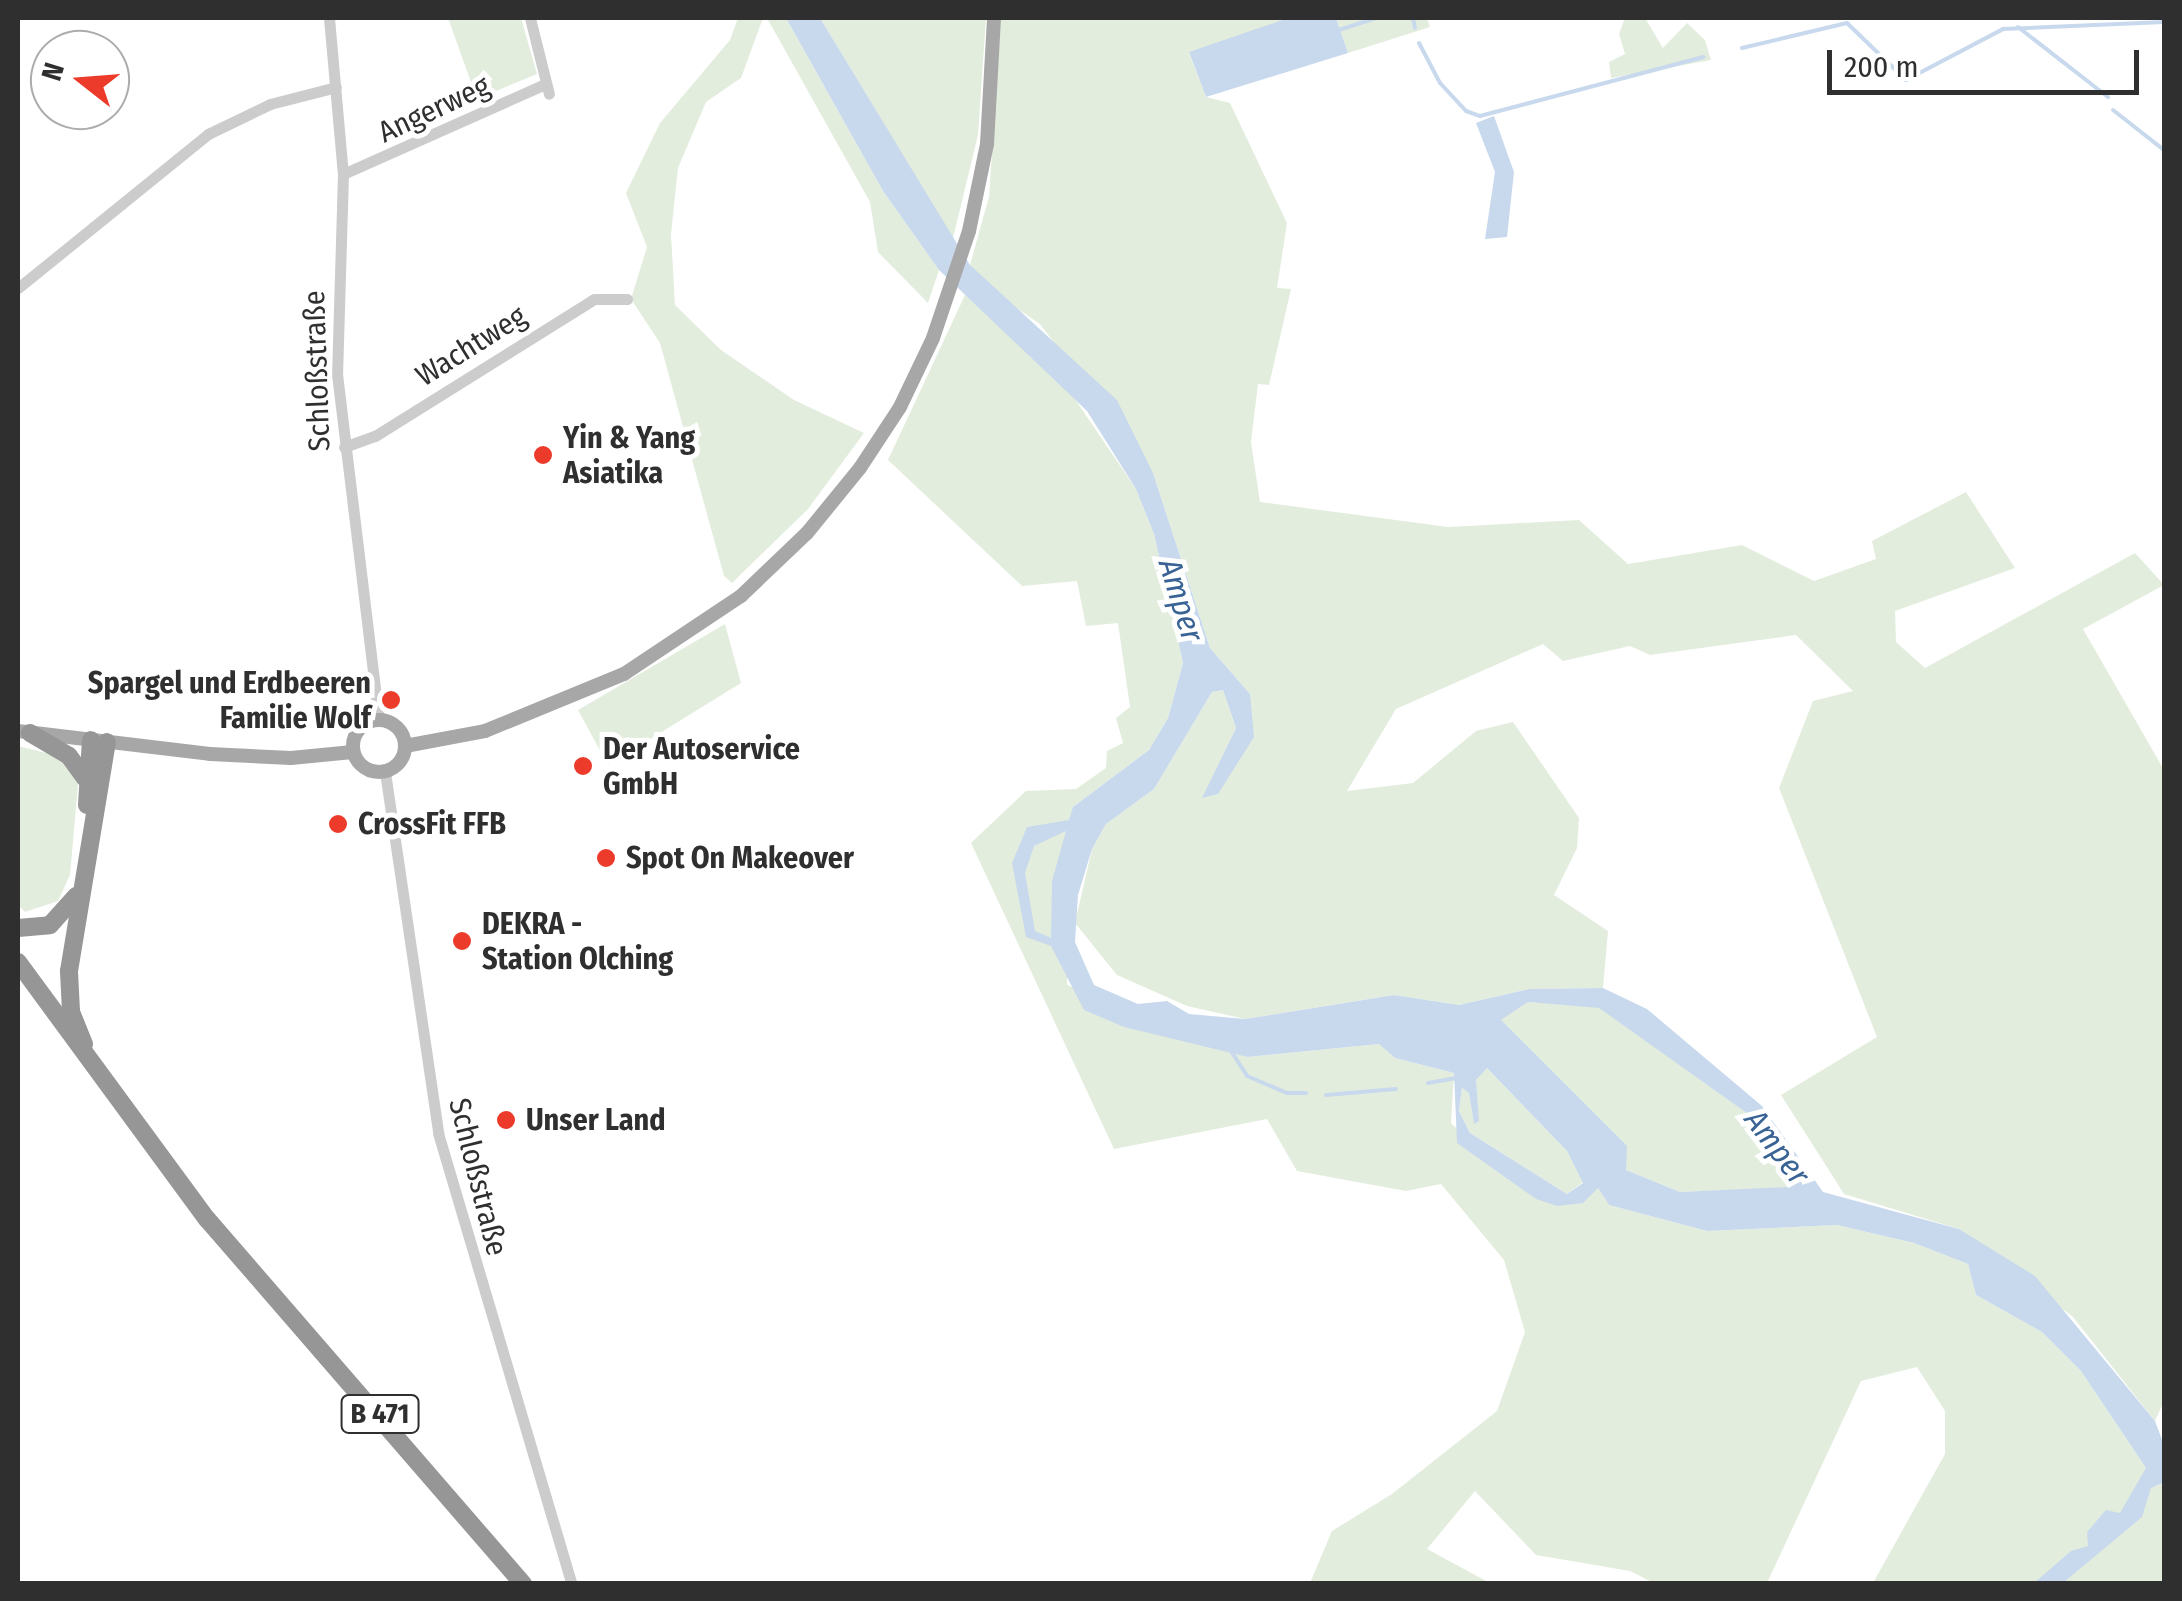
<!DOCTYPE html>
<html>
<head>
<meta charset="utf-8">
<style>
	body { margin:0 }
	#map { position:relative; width:2182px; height:1601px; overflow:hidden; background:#fff; font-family:"Fira Sans Condensed",sans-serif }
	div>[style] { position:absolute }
	.green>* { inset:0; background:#e3eddd }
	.water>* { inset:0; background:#c8d9ed }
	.stream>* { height:4px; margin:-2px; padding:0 2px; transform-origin:2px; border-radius:2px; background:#c8d9ed }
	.minor>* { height:11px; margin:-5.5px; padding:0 5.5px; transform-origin:5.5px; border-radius:5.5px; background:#ccc }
	.major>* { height:14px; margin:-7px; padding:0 7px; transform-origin:7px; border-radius:7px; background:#a7a7a7 }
	.major>.ring { margin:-7px; padding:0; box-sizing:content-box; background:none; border:14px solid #a7a7a7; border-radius:50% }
	.highway>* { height:18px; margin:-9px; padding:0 9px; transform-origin:9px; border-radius:9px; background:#969696 }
	.dots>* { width:28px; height:28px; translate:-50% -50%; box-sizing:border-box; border:5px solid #fff; border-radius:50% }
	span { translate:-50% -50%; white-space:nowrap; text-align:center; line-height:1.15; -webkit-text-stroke:10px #fff; paint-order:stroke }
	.shield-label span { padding:2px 8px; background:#fff; border:2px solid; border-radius:8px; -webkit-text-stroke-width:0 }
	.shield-label { font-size:28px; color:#2f2f2f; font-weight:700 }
	.street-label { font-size:30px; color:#2f2f2f }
	.poi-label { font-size:30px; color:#2f2f2f; font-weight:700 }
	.left { translate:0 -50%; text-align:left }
	.right { translate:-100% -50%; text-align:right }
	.water-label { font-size:32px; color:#396395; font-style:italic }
	.frame { position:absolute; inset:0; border:20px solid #2f2f2f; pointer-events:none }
	.north { position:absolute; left:30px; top:30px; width:100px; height:100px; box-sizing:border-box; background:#fff; border:2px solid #acacac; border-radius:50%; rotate:287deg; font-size:28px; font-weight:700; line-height:40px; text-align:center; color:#2f2f2f }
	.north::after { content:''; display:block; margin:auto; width:35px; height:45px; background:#ec3b2b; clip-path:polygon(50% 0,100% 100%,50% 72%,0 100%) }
	.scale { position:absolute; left:1827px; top:50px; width:312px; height:45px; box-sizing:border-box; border:5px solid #2f2f2f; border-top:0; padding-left:12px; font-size:30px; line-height:35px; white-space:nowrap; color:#2f2f2f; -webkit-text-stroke:8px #fff; paint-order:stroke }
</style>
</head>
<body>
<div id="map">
	<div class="green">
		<div style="clip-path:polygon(448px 18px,521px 18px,537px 74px,477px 99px)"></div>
		<div style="clip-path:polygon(738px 18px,763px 18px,741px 78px,706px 102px,678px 168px,671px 234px,675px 305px,721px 350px,794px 400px,864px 433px,808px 509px,732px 583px,724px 576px,660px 343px,631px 299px,647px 247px,626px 193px,660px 123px,730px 40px)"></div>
		<div style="clip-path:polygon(767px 18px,786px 18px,883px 191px,939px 270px,928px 303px,878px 252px,870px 202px)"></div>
		<div style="clip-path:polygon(820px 18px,986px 18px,978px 135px,953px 238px)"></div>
		<div style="clip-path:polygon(1001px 18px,1288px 18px,1189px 53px,1206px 97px,1230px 103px,1287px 223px,1277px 288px,1291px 289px,1269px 385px,1258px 384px,1251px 442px,1260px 502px,1448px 527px,1579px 520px,1628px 564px,1742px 545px,1814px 581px,1876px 559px,1872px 541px,1966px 492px,2015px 568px,1895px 611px,1896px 642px,1925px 668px,2135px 553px,2164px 585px,2083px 629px,2164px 770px,2164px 1401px,2155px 1421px,2073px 1317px,1959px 1229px,1844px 1194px,1781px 1095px,1877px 1037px,1779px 788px,1813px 701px,1853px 691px,1796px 635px,1650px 655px,1630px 646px,1563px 661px,1543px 644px,1396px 709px,1347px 791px,1413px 783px,1476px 731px,1513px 722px,1579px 818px,1577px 848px,1554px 895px,1608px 931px,1603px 988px,1529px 989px,1459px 1005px,1394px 995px,1245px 1019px,1187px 1006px,1117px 975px,1075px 923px,1092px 849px,1106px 824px,1154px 789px,1212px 692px,1223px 690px,1236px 728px,1203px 797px,1218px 794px,1250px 694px,1210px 648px,1153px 473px,1040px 324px,990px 290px,970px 265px,989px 197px)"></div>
		<div style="clip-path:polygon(1336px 18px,1427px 18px,1430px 27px,1348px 53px)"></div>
		<div style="clip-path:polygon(1625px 18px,1645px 18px,1663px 48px,1687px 23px,1705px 40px,1711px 60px,1611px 78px,1609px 62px,1625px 54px,1619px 34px)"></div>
		<div style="clip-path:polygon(965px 295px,1062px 380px,1136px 489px,1154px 534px,1183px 663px,1168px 718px,1149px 750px,1073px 807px,1067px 985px,1248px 1057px,1379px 1044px,1395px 1058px,1454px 1073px,1451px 1123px,1509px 1180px,1557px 1206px,1598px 1188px,1609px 1205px,1707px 1231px,1837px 1225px,1914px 1243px,1968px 1264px,1976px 1295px,2042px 1332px,2081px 1371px,2146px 1468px,2164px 1482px,2164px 1583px,1873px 1583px,1945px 1454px,1945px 1411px,1917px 1367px,1861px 1381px,1767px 1583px,1654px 1583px,1630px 1571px,1536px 1555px,1475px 1491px,1427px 1549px,1490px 1583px,1310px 1583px,1332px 1531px,1392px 1494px,1497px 1411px,1525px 1332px,1504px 1260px,1441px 1184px,1406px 1191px,1297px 1171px,1267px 1119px,1114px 1149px,971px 843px,1026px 791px,1076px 789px,1106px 768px,1107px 751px,1123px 743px,1116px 718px,1130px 707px,1118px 623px,1086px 626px,1077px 581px,1022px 586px,888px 460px)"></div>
		<div style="clip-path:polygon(725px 624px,741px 683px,608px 765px,578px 710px)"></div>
		<div style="clip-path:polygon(18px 746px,58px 756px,73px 767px,78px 785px,70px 875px,58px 901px,25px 912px,18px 905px)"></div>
		<div style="clip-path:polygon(1528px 1002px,1599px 1007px,1758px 1121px,1788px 1188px,1680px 1192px,1626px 1170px,1500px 1020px)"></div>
		<div style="clip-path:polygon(1487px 1068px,1567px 1151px,1583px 1182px,1567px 1194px,1470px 1133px,1459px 1111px,1462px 1088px,1469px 1093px,1474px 1123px,1476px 1079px)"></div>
	</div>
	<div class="water">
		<div style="clip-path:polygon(evenodd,786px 18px,820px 18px,970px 265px,1117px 400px,1153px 473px,1210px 648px,1250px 694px,1254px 737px,1218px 794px,1202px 798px,1236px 728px,1223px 690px,1212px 692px,1154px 789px,1106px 824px,1092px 849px,1078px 895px,1075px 942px,1094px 985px,1138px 1004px,1167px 1001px,1189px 1014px,1245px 1019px,1394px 995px,1459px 1005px,1529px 989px,1603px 988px,1647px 1009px,1762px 1106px,1823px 1192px,1959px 1229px,2035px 1276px,2155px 1421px,2164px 1445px,2164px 1482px,2151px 1488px,2142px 1517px,2063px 1583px,2034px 1583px,2071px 1551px,2088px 1546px,2087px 1532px,2106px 1510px,2120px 1513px,2146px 1468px,2081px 1371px,2042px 1332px,1976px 1295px,1968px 1264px,1914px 1243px,1837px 1225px,1707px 1231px,1609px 1205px,1598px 1188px,1583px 1203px,1557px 1206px,1536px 1199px,1457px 1143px,1454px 1073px,1395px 1058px,1379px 1044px,1248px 1057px,1124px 1027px,1084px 1010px,1051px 946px,1026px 937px,1012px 863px,1027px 827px,1069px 820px,1073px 807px,1149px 750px,1168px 718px,1183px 663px,1154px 534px,1136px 489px,1087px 411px,939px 270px,883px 191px,786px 18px,1066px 831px,1052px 881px,1051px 938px,1035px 931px,1025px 873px,1034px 846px,1066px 831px,786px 18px,1528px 1002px,1599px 1008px,1758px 1121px,1788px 1187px,1680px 1192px,1626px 1170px,1627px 1146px,1501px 1020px,1528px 1002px,786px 18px,1487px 1068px,1567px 1151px,1583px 1183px,1567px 1194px,1470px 1133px,1459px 1111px,1462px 1088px,1469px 1093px,1474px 1124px,1479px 1121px,1476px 1080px,1487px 1068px)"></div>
		<div style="clip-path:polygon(1288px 18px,1336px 18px,1348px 53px,1206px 97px,1189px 52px)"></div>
		<div style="clip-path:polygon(1494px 116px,1514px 172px,1507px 237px,1485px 239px,1495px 172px,1476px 123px)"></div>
	</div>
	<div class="stream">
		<div style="left:1413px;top:18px;width:10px;rotate:79deg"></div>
		<div style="left:2018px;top:27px;width:114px;rotate:37.9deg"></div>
		<div style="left:1339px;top:30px;width:40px;rotate:-18deg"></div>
		<div style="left:1419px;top:43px;width:45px;rotate:62.3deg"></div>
		<div style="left:1440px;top:83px;width:38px;rotate:47deg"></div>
		<div style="left:1466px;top:111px;width:15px;rotate:20deg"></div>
		<div style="left:1480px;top:116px;width:231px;rotate:-14.8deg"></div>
		<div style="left:1742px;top:48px;width:108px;rotate:-13.4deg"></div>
		<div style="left:1847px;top:23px;width:82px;rotate:44deg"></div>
		<div style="left:1906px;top:80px;width:110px;rotate:-27.7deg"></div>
		<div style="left:2003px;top:29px;width:161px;rotate:-2.5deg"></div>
		<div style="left:2113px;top:110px;width:65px;rotate:38.1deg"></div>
		<div style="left:1229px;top:1048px;width:33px;rotate:57deg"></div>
		<div style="left:1247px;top:1076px;width:43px;rotate:23deg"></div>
		<div style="left:1287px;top:1093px;width:19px"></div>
		<div style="left:1428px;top:1083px;width:29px;rotate:-10deg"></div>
		<div style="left:1326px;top:1095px;width:70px;rotate:-4.9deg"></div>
	</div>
	<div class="minor">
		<div style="left:329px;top:18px;width:157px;rotate:84.9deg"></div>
		<div style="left:343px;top:174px;width:200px;rotate:91.7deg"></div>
		<div style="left:337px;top:374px;width:349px;rotate:83.1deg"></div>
		<div style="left:530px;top:18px;width:78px;rotate:76deg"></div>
		<div style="left:343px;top:174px;width:221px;rotate:-24deg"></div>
		<div style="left:18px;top:288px;width:245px;rotate:-39deg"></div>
		<div style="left:208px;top:134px;width:69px;rotate:-25.8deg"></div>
		<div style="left:270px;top:104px;width:68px;rotate:-14.4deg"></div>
		<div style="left:344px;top:447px;width:33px;rotate:-20deg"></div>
		<div style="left:375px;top:436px;width:258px;rotate:-32deg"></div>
		<div style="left:594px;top:299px;width:33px"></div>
		<div style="left:385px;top:772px;width:365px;rotate:81.6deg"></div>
		<div style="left:438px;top:1133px;width:470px;rotate:73.5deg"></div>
	</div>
	<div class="major">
		<div class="ring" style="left:353px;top:720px;width:38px;height:38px"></div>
		<div style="left:18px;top:731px;width:193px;rotate:6.8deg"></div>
		<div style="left:210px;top:754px;width:81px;rotate:2.8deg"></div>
		<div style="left:291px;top:758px;width:62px;rotate:-5.5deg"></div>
		<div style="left:405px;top:746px;width:81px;rotate:-10.6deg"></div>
		<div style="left:485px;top:731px;width:150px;rotate:-22.3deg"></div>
		<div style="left:624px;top:674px;width:141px;rotate:-33.7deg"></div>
		<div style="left:741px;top:596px;width:91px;rotate:-43.7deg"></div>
		<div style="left:807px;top:533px;width:84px;rotate:-50.8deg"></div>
		<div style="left:860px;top:468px;width:73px;rotate:-56.7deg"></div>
		<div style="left:900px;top:407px;width:76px;rotate:-64.4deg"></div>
		<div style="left:933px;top:338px;width:113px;rotate:-71.4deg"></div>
		<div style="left:969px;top:231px;width:89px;rotate:-78.3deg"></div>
		<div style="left:987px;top:144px;width:126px;rotate:-86.8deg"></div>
	</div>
	<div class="highway">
		<div style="left:30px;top:733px;width:45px;rotate:30.5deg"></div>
		<div style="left:69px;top:756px;width:27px;rotate:54deg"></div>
		<div style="left:87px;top:805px;width:65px;rotate:-86.5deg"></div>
		<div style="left:18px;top:928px;width:32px;rotate:-5deg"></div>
		<div style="left:50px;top:925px;width:39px;rotate:-48deg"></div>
		<div style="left:18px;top:962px;width:319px;rotate:53.7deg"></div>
		<div style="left:207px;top:1219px;width:483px;rotate:49.1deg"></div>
		<div style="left:84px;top:1044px;width:35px;rotate:-112deg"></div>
		<div style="left:71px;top:1011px;width:40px;rotate:-92.9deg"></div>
		<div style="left:69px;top:971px;width:232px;rotate:-80.6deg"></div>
	</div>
	<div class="dots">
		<div style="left:543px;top:455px;background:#ec3b2b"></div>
		<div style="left:391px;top:700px;background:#ec3b2b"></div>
		<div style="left:583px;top:766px;background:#ec3b2b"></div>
		<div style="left:338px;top:824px;background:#ec3b2b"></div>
		<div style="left:606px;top:858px;background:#ec3b2b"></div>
		<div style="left:462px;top:941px;background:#ec3b2b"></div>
		<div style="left:506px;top:1120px;background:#ec3b2b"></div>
	</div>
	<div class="shield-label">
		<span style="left:380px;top:1414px">B 471</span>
	</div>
	<div class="street-label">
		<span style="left:434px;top:109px;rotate:-25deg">Angerweg</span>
		<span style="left:471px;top:346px;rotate:-32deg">Wachtweg</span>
		<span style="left:317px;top:371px;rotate:-92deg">Schloßstraße</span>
		<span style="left:478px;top:1177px;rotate:76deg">Schloßstraße</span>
	</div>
	<div class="poi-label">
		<span class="left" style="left:563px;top:455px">Yin &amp; Yang<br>Asiatika</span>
		<span class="right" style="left:371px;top:700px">Spargel und Erdbeeren<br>Familie Wolf</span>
		<span class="left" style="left:603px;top:766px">Der Autoservice<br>GmbH</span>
		<span class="left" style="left:358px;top:824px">CrossFit FFB</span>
		<span class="left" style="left:626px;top:858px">Spot On Makeover</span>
		<span class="left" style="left:482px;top:941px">DEKRA -<br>Station Olching</span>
		<span class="left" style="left:526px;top:1120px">Unser Land</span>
	</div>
	<div class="water-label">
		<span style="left:1181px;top:600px;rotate:73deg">Amper</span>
		<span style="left:1777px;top:1147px;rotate:53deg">Amper</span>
	</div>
	<div class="frame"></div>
	<div class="north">N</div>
	<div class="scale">200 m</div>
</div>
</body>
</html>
